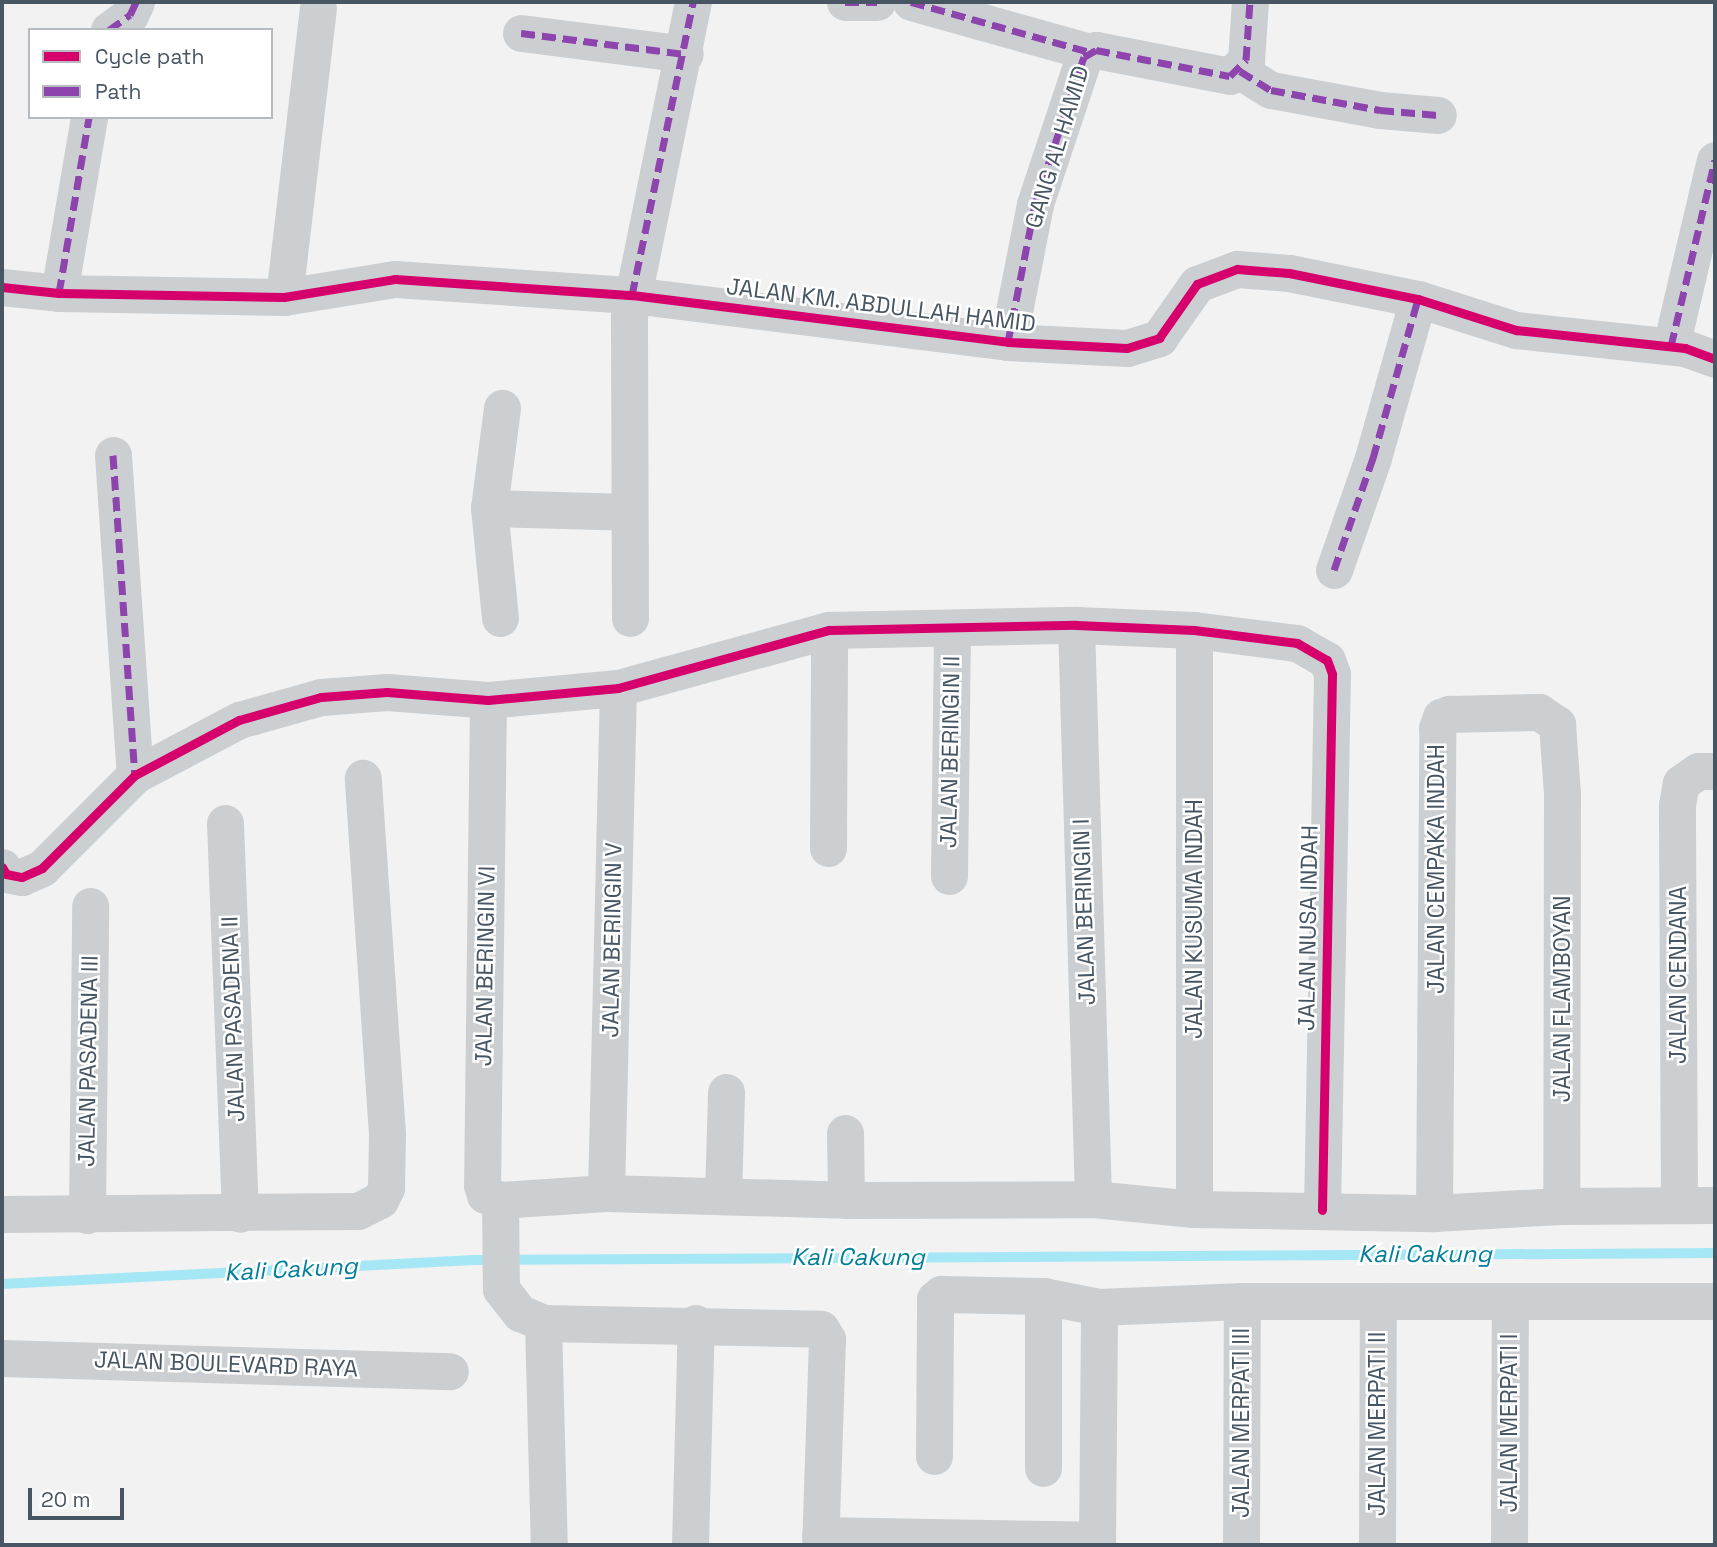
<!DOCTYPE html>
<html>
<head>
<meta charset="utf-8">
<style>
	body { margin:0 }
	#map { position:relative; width:1717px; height:1547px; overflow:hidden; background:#f3f2f2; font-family:"Space Grotesk",sans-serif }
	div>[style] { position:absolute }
	.stream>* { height:10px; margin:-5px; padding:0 5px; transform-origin:5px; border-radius:5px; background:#a6e7f5 }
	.minor>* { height:37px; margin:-18.5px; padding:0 18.5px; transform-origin:18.5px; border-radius:18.5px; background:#cbcfd2 }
	.quiet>* { height:7px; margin-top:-3.5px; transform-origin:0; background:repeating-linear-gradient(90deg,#8e44ad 0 14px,transparent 0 21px) }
	.cycleway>* { height:9px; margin:-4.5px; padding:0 4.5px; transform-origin:4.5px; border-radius:4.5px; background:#d6006c }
	span { translate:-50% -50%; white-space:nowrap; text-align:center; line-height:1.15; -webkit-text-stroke:5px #fff; paint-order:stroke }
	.street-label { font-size:23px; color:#475662 }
	.water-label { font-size:24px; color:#037f9a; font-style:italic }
	.frame { position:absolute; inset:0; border:4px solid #475662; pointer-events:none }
	.legend { position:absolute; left:28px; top:28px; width:245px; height:91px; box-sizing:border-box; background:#fff; border:2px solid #b5bbc0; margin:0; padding:9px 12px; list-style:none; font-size:21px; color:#475662 }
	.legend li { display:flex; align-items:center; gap:14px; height:35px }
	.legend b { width:35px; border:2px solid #b5bbc0 }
	.scale { position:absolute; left:28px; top:1488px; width:96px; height:32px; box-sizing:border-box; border:4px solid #475662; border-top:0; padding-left:9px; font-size:21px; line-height:24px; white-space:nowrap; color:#475662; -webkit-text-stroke:5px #fff; paint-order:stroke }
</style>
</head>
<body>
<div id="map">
	<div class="stream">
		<div style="left:2px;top:1284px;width:473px;rotate:-2.9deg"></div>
		<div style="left:474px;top:1260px;width:1241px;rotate:-0.32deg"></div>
	</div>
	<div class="minor">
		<div style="left:845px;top:2px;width:32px"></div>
		<div style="left:911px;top:2px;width:186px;rotate:15.6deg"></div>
		<div style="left:109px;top:30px;width:26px;rotate:-36deg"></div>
		<div style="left:130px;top:15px;width:14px;rotate:-65deg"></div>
		<div style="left:521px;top:33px;width:165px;rotate:7.3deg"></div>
		<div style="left:1240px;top:71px;width:36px;rotate:32deg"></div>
		<div style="left:1271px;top:90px;width:111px;rotate:10.4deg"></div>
		<div style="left:1380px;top:110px;width:58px;rotate:4.9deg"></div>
		<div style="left:2px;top:287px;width:57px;rotate:6deg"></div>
		<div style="left:59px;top:293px;width:225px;rotate:1deg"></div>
		<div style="left:284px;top:297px;width:112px;rotate:-9.2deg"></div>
		<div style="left:395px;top:279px;width:238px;rotate:3.9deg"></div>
		<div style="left:632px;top:295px;width:379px;rotate:7.1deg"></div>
		<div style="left:1008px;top:342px;width:119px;rotate:2.9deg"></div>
		<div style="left:1127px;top:348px;width:34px;rotate:-17deg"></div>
		<div style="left:1159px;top:338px;width:66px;rotate:-54.9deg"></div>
		<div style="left:1197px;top:284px;width:43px;rotate:-20.6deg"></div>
		<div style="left:1237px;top:269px;width:52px;rotate:4.4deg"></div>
		<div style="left:1289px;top:273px;width:132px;rotate:11.4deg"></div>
		<div style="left:1418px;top:299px;width:103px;rotate:17.6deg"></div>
		<div style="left:1516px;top:330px;width:170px;rotate:6.1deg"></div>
		<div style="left:1685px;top:348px;width:32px;rotate:20deg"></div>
		<div style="left:59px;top:293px;width:179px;rotate:-80.3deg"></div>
		<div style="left:284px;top:297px;width:291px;rotate:-83.3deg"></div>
		<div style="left:1008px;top:342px;width:141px;rotate:-78.9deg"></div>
		<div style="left:1035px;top:204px;width:155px;rotate:-71.6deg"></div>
		<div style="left:1084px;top:57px;width:14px;rotate:-30deg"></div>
		<div style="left:1096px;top:50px;width:136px;rotate:11deg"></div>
		<div style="left:1230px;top:76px;width:23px;rotate:-45deg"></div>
		<div style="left:1246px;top:60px;width:58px;rotate:-86.1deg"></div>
		<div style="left:1671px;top:346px;width:191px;rotate:-76.7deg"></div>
		<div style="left:113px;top:455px;width:321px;rotate:86.1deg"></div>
		<div style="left:489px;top:508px;width:139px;rotate:1.6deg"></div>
		<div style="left:1334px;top:570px;width:119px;rotate:-70.8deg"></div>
		<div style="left:1373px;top:458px;width:165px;rotate:-74.2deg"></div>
		<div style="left:500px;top:618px;width:111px;rotate:-95.7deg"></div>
		<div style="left:489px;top:508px;width:101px;rotate:-82.6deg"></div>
		<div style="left:630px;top:618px;width:302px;rotate:-90.2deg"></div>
		<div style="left:629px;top:316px;width:320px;rotate:-78.5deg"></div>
		<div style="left:1076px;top:625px;width:574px;rotate:88.3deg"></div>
		<div style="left:1194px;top:630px;width:579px;rotate:90deg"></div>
		<div style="left:488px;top:700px;width:485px;rotate:90.7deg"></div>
		<div style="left:482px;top:1185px;width:10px;rotate:73deg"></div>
		<div style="left:485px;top:1195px;width:16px;rotate:18deg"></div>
		<div style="left:500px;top:1200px;width:89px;rotate:89.4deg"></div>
		<div style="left:501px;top:1289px;width:31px;rotate:52deg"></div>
		<div style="left:520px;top:1313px;width:25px;rotate:23deg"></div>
		<div style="left:543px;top:1323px;width:278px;rotate:1.2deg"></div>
		<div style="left:821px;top:1329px;width:12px;rotate:59deg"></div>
		<div style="left:827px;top:1339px;width:206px;rotate:91.9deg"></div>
		<div style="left:225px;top:823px;width:391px;rotate:87.8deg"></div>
		<div style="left:828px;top:848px;width:218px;rotate:-89.7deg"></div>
		<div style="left:2px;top:867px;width:8px;rotate:60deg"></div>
		<div style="left:6px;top:874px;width:16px;rotate:11deg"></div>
		<div style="left:22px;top:877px;width:22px;rotate:-24deg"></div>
		<div style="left:42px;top:868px;width:132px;rotate:-45deg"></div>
		<div style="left:135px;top:775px;width:118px;rotate:-27.9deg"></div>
		<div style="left:239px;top:720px;width:85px;rotate:-15.7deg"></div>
		<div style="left:321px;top:697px;width:66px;rotate:-4.3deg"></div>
		<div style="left:387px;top:692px;width:101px;rotate:4.5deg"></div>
		<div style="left:488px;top:700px;width:131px;rotate:-5.3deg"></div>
		<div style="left:618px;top:688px;width:219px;rotate:-15.4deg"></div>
		<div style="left:829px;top:630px;width:247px;rotate:-1.2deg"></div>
		<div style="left:1076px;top:625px;width:118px;rotate:2.4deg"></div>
		<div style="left:1194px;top:630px;width:104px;rotate:7.2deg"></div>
		<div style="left:1297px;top:643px;width:34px;rotate:30deg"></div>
		<div style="left:1327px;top:660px;width:15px;rotate:70deg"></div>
		<div style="left:1332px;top:674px;width:536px;rotate:91.07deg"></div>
		<div style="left:949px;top:876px;width:247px;rotate:-89.3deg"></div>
		<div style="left:845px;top:1133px;width:67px;rotate:89.1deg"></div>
		<div style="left:606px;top:1193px;width:505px;rotate:-88.64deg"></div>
		<div style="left:723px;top:1196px;width:104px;rotate:-88.3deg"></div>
		<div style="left:500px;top:1200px;width:106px;rotate:-3.8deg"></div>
		<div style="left:606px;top:1193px;width:247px;rotate:1.6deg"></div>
		<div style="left:853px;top:1200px;width:240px;rotate:-0.2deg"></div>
		<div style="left:1093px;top:1199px;width:101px;rotate:5.7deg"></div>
		<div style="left:1194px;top:1209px;width:240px;rotate:1deg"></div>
		<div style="left:1434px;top:1213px;width:127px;rotate:-3.2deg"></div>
		<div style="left:1561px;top:1206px;width:154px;rotate:-0.4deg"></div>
		<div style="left:1679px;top:1205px;width:400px;rotate:-90.3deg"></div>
		<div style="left:1677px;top:805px;width:22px;rotate:-80deg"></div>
		<div style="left:1681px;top:783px;width:21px;rotate:-35deg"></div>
		<div style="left:1698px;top:771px;width:17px"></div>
		<div style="left:1434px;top:1213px;width:485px;rotate:-89.6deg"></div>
		<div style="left:1437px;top:728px;width:12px;rotate:-70deg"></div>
		<div style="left:1441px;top:717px;width:9px;rotate:-21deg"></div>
		<div style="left:1449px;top:714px;width:90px;rotate:-1.3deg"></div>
		<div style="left:1539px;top:712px;width:22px;rotate:34deg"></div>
		<div style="left:1557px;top:724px;width:69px;rotate:85.9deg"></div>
		<div style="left:1562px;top:793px;width:413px;rotate:90.1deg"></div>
		<div style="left:2px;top:1214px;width:356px;rotate:-0.5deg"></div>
		<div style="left:358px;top:1211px;width:25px;rotate:-27deg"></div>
		<div style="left:380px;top:1200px;width:13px;rotate:-63deg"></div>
		<div style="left:386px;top:1188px;width:54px;rotate:-88.9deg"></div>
		<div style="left:387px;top:1134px;width:357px;rotate:-93.9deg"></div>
		<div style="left:87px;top:1215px;width:309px;rotate:-89.4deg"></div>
		<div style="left:1043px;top:1296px;width:172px;rotate:90deg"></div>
		<div style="left:543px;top:1323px;width:222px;rotate:88.5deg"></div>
		<div style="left:2px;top:1358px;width:448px;rotate:1.7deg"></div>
		<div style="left:934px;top:1456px;width:157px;rotate:-89.6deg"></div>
		<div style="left:935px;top:1299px;width:8px;rotate:-40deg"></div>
		<div style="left:941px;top:1294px;width:102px;rotate:1.1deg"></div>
		<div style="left:1043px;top:1296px;width:57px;rotate:11.1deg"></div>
		<div style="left:1099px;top:1307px;width:143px;rotate:-2.4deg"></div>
		<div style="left:1242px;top:1301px;width:473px"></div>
		<div style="left:820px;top:1535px;width:277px;rotate:1deg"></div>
		<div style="left:690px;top:1545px;width:222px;rotate:-88.5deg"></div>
		<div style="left:1097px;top:1545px;width:238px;rotate:-89.5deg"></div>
		<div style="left:1241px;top:1545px;width:244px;rotate:-89.8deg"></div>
		<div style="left:1377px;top:1545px;width:243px;rotate:-89.8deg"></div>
		<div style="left:1509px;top:1545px;width:244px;rotate:-89.8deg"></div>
	</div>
	<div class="quiet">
		<div style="left:845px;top:2px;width:32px"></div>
		<div style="left:911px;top:2px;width:186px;rotate:15.6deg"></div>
		<div style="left:109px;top:30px;width:26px;rotate:-36deg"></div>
		<div style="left:130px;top:15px;width:14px;rotate:-65deg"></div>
		<div style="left:521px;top:33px;width:165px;rotate:7.3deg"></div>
		<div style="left:1240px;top:71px;width:36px;rotate:32deg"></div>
		<div style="left:1271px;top:90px;width:111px;rotate:10.4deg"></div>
		<div style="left:1380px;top:110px;width:58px;rotate:4.9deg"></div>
		<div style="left:59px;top:293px;width:179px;rotate:-80.3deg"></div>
		<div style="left:632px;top:295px;width:299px;rotate:-78.2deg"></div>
		<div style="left:1008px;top:342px;width:141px;rotate:-78.9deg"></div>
		<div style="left:1035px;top:204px;width:155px;rotate:-71.6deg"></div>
		<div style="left:1084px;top:57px;width:14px;rotate:-30deg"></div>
		<div style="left:1096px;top:50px;width:136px;rotate:11deg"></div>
		<div style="left:1230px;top:76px;width:23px;rotate:-45deg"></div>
		<div style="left:1246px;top:60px;width:58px;rotate:-86.1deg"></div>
		<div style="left:1671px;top:346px;width:191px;rotate:-76.7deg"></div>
		<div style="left:113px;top:455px;width:321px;rotate:86.1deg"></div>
		<div style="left:1334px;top:570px;width:119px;rotate:-70.8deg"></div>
		<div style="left:1373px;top:458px;width:165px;rotate:-74.2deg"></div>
	</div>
	<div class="cycleway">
		<div style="left:2px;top:287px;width:57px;rotate:6deg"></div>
		<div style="left:59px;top:293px;width:225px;rotate:1deg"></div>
		<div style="left:284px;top:297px;width:112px;rotate:-9.2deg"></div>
		<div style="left:395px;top:279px;width:238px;rotate:3.9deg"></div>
		<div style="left:632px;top:295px;width:379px;rotate:7.1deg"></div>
		<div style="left:1008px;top:342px;width:119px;rotate:2.9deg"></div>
		<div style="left:1127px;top:348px;width:34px;rotate:-17deg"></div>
		<div style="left:1159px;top:338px;width:66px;rotate:-54.9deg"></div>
		<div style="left:1197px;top:284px;width:43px;rotate:-20.6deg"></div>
		<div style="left:1237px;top:269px;width:52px;rotate:4.4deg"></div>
		<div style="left:1289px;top:273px;width:132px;rotate:11.4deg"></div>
		<div style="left:1418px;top:299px;width:103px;rotate:17.6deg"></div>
		<div style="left:1516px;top:330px;width:170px;rotate:6.1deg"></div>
		<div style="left:1685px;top:348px;width:32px;rotate:20deg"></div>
		<div style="left:2px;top:867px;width:8px;rotate:60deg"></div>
		<div style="left:6px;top:874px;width:16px;rotate:11deg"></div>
		<div style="left:22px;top:877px;width:22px;rotate:-24deg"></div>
		<div style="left:42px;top:868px;width:132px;rotate:-45deg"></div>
		<div style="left:135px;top:775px;width:118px;rotate:-27.9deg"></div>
		<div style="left:239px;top:720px;width:85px;rotate:-15.7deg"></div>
		<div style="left:321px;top:697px;width:66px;rotate:-4.3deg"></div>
		<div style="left:387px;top:692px;width:101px;rotate:4.5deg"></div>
		<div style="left:488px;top:700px;width:131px;rotate:-5.3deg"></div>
		<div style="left:618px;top:688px;width:219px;rotate:-15.4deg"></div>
		<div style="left:829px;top:630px;width:247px;rotate:-1.2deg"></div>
		<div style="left:1076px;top:625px;width:118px;rotate:2.4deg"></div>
		<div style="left:1194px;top:630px;width:104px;rotate:7.2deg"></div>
		<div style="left:1297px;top:643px;width:34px;rotate:30deg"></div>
		<div style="left:1327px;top:660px;width:15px;rotate:70deg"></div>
		<div style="left:1332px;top:674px;width:536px;rotate:91.07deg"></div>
	</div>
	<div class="street-label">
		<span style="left:1057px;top:147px;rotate:-73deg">GANG AL HAMID</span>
		<span style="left:881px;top:305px;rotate:7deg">JALAN KM. ABDULLAH HAMID</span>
		<span style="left:950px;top:752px;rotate:-89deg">JALAN BERINGIN II</span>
		<span style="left:1436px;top:869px;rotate:-90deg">JALAN CEMPAKA INDAH</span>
		<span style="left:1084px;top:912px;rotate:-92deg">JALAN BERINGIN I</span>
		<span style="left:1194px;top:919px;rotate:-90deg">JALAN KUSUMA INDAH</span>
		<span style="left:1308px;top:928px;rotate:-89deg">JALAN NUSA INDAH</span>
		<span style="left:612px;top:940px;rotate:-89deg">JALAN BERINGIN V</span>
		<span style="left:485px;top:966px;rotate:-89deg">JALAN BERINGIN VI</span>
		<span style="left:1678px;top:975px;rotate:-90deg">JALAN CENDANA</span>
		<span style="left:1562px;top:999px;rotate:-90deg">JALAN FLAMBOYAN</span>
		<span style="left:233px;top:1019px;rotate:-92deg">JALAN PASADENA II</span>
		<span style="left:88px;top:1061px;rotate:-89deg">JALAN PASADENA III</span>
		<span style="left:226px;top:1364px;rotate:2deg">JALAN BOULEVARD RAYA</span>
		<span style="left:1241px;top:1423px;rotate:-90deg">JALAN MERPATI III</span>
		<span style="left:1509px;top:1423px;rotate:-90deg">JALAN MERPATI I</span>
		<span style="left:1377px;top:1424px;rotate:-90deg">JALAN MERPATI II</span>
	</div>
	<div class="water-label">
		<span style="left:1425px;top:1254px">Kali Cakung</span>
		<span style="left:858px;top:1257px">Kali Cakung</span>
		<span style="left:291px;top:1269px;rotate:-3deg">Kali Cakung</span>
	</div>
	<div class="frame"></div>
	<ul class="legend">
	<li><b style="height:9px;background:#d6006c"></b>Cycle path</li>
	<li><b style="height:9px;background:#8e44ad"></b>Path</li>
	</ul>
	<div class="scale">20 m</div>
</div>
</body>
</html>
